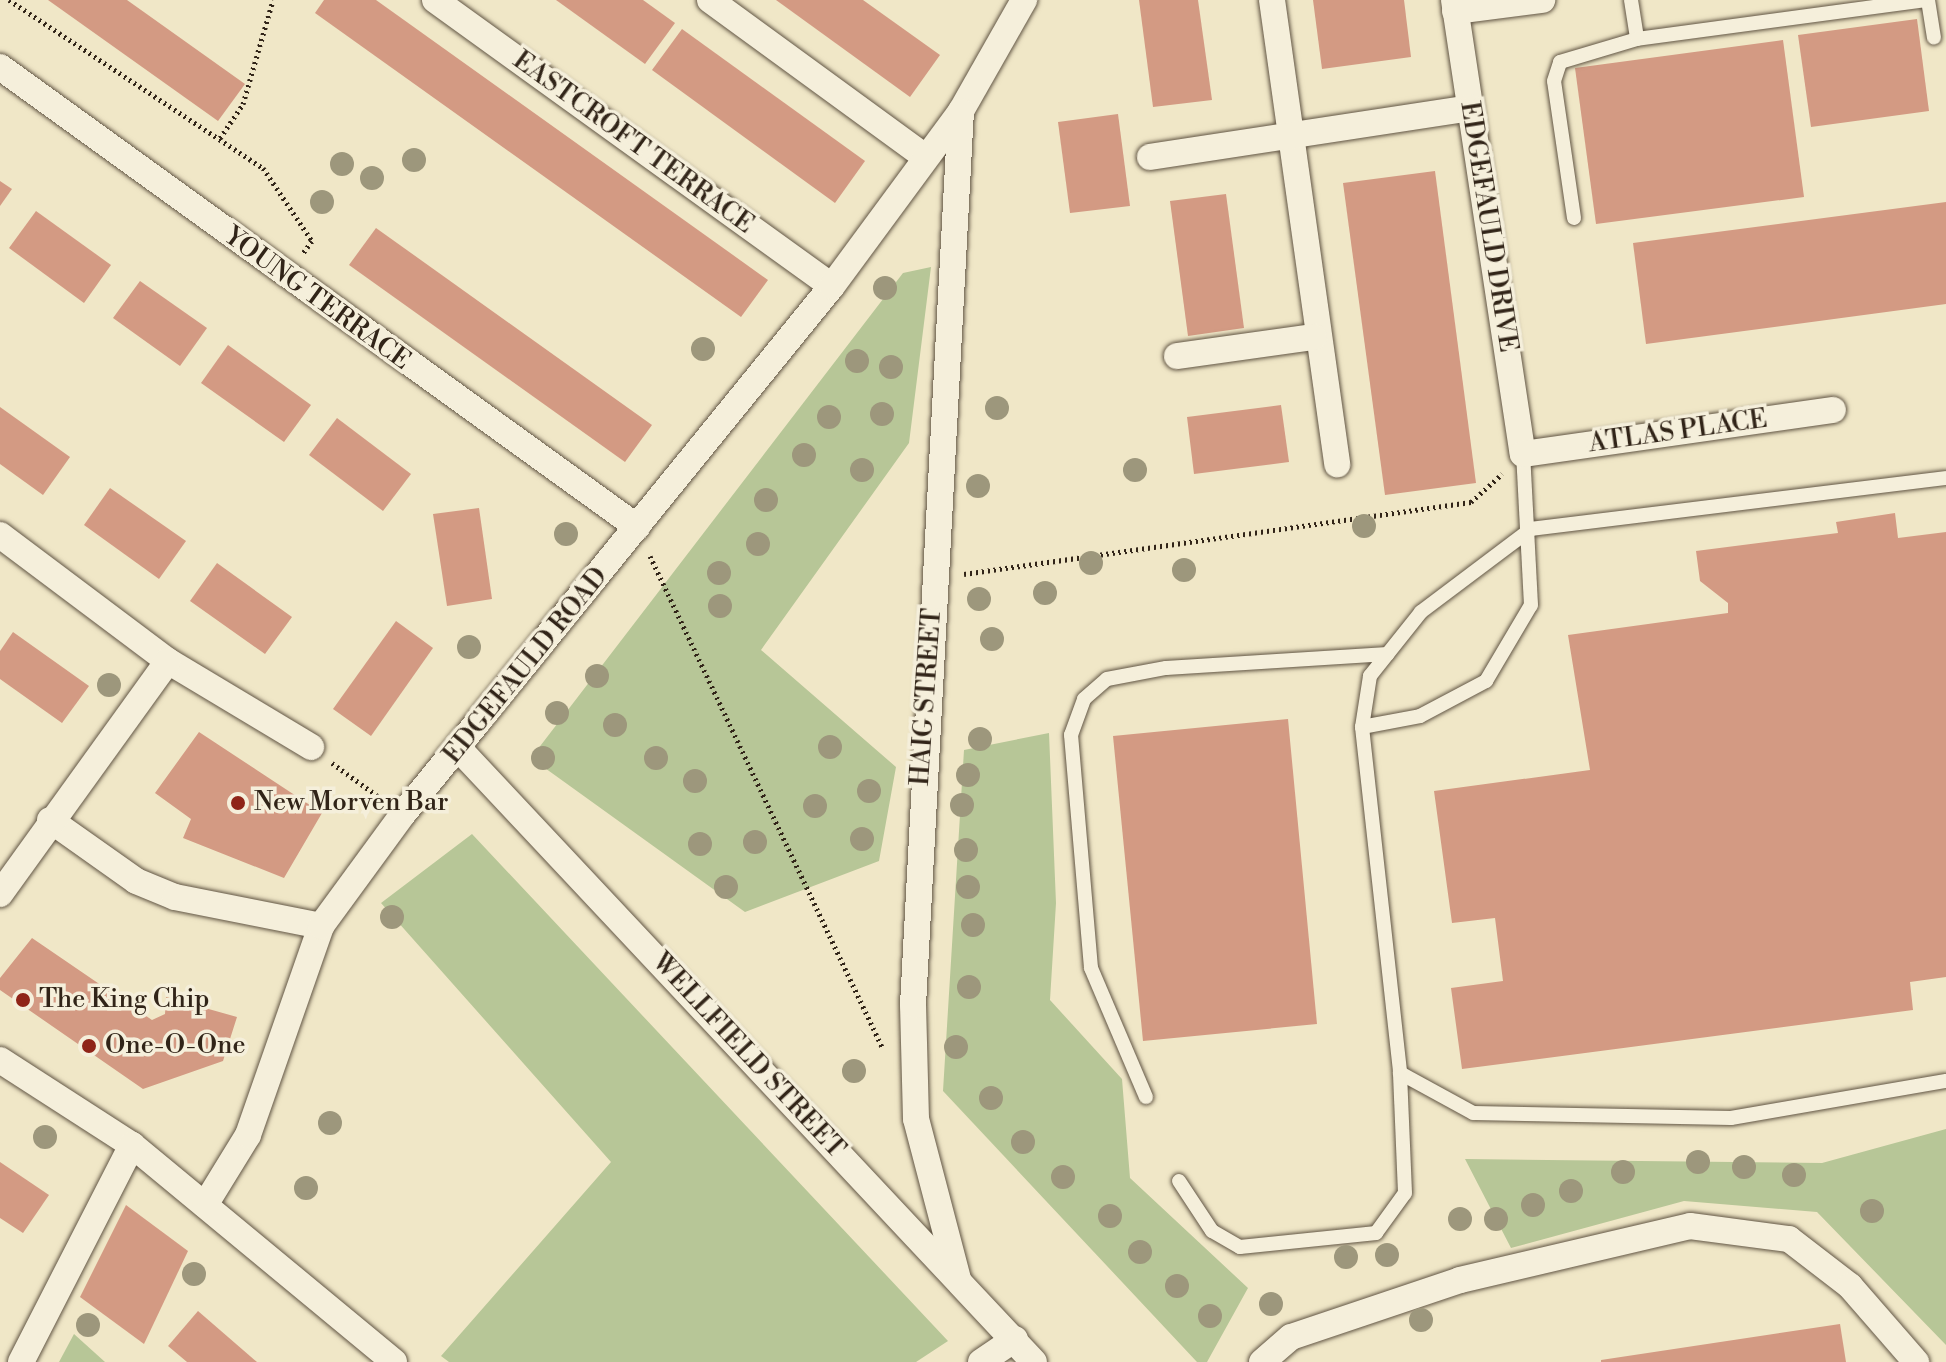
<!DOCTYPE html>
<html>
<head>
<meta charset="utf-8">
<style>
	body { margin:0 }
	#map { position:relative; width:1946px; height:1362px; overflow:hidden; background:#f0e7c7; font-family:"Libre Bodoni",serif }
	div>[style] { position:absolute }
	.green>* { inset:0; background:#b7c697 }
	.building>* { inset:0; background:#d39a83 }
	.path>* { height:5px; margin-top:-2.5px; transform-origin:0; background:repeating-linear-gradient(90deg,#312418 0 2px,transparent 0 6px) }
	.roads { filter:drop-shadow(0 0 2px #615544) drop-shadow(0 0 2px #615544) }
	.lane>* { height:14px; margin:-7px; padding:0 7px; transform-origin:7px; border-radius:7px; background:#f5efdb }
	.street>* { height:26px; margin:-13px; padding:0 13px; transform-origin:13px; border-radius:13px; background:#f5efdb }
	.trees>* { width:24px; height:24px; margin:-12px; border-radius:50%; background:#9d977c }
	.dots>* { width:22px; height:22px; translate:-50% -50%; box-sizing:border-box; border:4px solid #f5efdb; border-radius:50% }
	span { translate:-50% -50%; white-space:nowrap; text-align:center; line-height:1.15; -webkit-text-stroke:7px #f5efdb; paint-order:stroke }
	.street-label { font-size:26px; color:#312418 }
	.poi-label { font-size:26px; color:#312418 }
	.left { translate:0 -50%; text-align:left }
</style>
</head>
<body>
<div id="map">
	<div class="green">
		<div style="clip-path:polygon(931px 267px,909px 443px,761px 650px,896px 767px,879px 861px,745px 912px,531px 758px,903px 273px)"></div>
		<div style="clip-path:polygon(1049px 733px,1056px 903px,1050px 1000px,1122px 1079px,1130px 1178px,1248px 1288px,1207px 1362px,1197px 1362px,943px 1091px,964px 750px)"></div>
		<div style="clip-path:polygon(472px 834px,948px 1341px,916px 1362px,449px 1362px,441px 1356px,611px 1162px,381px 903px)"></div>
		<div style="clip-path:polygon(1946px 1129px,1946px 1345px,1817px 1212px,1684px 1201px,1511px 1248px,1465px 1159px,1822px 1163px)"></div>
		<div style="clip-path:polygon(74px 1334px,105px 1362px,59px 1362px)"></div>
	</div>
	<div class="building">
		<div style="clip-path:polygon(48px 0,127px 0,245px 84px,218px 121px)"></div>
		<div style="clip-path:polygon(324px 0,376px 0,768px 280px,741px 317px,315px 13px)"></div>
		<div style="clip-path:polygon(556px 0,643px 0,675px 23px,645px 64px)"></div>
		<div style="clip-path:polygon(776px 0,863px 0,940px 55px,910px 97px)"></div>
		<div style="clip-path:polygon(1139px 0,1198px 0,1212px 100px,1153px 107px)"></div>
		<div style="clip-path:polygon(1313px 0,1404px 0,1411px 57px,1322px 69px)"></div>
		<div style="clip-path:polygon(1917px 19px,1929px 111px,1811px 127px,1798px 35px)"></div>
		<div style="clip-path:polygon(682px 29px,865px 161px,835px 203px,652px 70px)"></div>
		<div style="clip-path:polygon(1783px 40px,1804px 197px,1596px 224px,1575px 68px)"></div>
		<div style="clip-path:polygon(1118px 114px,1130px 206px,1070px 213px,1058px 122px)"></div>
		<div style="clip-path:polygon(1435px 171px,1476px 483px,1385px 495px,1343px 183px)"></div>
		<div style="clip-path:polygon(0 181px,12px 189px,0 206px)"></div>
		<div style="clip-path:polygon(1226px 194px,1244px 328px,1188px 336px,1170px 201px)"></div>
		<div style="clip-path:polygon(1946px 202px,1946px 304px,1646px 344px,1633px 243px)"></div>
		<div style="clip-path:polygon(36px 211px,111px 265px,84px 303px,9px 248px)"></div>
		<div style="clip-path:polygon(376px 228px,652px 425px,625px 462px,349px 265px)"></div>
		<div style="clip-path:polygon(140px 281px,207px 328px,180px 366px,113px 318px)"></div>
		<div style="clip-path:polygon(228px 345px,311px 405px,284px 442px,201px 383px)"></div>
		<div style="clip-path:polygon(1281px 405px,1289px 462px,1194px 474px,1187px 417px)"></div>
		<div style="clip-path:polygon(0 407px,70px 457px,43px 495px,0 464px)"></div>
		<div style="clip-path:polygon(337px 418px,411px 474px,383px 511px,309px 455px)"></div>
		<div style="clip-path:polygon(110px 488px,186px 541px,159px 579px,84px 525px)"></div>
		<div style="clip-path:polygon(479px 508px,492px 599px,447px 606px,433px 514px)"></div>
		<div style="clip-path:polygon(1895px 513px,1898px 538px,1946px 532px,1946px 977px,1910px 982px,1913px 1010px,1462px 1069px,1451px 988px,1503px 981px,1495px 918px,1452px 923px,1434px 791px,1590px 770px,1568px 635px,1728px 613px,1728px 603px,1700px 581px,1696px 551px,1838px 533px,1836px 522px)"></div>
		<div style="clip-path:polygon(217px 563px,292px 617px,265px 654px,190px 601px)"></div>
		<div style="clip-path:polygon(396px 621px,433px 648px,371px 736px,333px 709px)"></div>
		<div style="clip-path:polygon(13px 632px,89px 686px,62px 723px,0 679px,0 651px)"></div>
		<div style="clip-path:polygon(1288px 719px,1317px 1024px,1143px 1041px,1113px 736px)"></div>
		<div style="clip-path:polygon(199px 732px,322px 813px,284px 878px,183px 838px,191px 819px,155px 793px)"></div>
		<div style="clip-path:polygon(32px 938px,152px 1020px,165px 1014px,166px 997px,237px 1017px,223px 1061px,143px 1089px,0 990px,0 978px)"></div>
		<div style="clip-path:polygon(0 1162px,49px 1195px,23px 1233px,0 1218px)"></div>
		<div style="clip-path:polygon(126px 1205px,188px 1251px,144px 1344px,80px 1297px)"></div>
		<div style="clip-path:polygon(198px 1311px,257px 1362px,187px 1362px,168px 1346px)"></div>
		<div style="clip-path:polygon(1840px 1324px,1846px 1362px,1601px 1362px,1601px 1360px)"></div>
	</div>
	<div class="path">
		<div style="left:9px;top:0;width:305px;rotate:33.5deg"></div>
		<div style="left:263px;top:168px;width:88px;rotate:56.1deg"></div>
		<div style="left:312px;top:241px;width:15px;rotate:127deg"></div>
		<div style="left:220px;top:138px;width:41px;rotate:-55.9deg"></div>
		<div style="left:243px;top:104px;width:108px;rotate:-73.9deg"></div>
		<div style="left:650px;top:556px;width:545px;rotate:64.7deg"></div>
		<div style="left:964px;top:574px;width:512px;rotate:-8.08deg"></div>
		<div style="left:1471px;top:502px;width:42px;rotate:-42.1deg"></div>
		<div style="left:332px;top:763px;width:58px;rotate:35.9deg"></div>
	</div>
	<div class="roads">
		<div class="lane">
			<div style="left:1631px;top:0;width:39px;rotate:81deg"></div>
			<div style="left:1928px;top:0;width:38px;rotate:81deg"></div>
			<div style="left:1574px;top:218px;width:138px;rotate:-98.3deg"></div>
			<div style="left:1554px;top:81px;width:20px;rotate:-72deg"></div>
			<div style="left:1560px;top:62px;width:80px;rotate:-16.6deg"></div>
			<div style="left:1637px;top:39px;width:292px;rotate:-7.7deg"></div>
			<div style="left:1946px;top:478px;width:418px;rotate:173deg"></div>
			<div style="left:1531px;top:529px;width:138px;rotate:143deg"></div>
			<div style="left:1421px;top:612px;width:82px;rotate:128.6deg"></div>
			<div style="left:1370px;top:676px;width:52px;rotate:98.9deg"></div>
			<div style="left:1362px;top:727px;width:348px;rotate:83.7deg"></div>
			<div style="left:1400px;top:1073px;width:83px;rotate:28.7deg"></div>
			<div style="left:1473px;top:1113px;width:258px;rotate:1.1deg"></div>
			<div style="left:1731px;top:1118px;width:218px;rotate:-9.8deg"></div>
			<div style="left:1362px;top:727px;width:59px;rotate:-10.7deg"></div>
			<div style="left:1420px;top:716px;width:75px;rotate:-27.9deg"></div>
			<div style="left:1486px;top:681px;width:88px;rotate:-59.4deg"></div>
			<div style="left:1531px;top:605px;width:151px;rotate:-93deg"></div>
			<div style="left:1146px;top:1097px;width:140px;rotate:-113.1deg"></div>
			<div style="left:1091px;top:968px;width:234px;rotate:-94.9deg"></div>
			<div style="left:1071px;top:735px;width:38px;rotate:-70deg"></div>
			<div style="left:1084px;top:699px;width:30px;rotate:-41deg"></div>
			<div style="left:1107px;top:679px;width:60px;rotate:-10.6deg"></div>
			<div style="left:1166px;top:668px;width:222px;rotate:-3.6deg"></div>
			<div style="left:1179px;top:1181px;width:60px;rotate:56.6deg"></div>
			<div style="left:1212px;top:1231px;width:32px;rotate:30deg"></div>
			<div style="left:1240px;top:1247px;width:137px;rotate:-5.9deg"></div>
			<div style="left:1376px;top:1233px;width:49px;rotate:-54.1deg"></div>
			<div style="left:1405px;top:1193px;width:120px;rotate:-92.4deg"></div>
		</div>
		<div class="street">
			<div style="left:435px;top:0;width:489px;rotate:35.8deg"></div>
			<div style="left:710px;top:0;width:266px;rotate:36.1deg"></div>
			<div style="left:1272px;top:0;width:469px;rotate:82deg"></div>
			<div style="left:1454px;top:0;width:459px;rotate:81.4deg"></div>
			<div style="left:1523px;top:454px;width:313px;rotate:-8.1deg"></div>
			<div style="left:1455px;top:11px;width:88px;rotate:-7.2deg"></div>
			<div style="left:0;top:67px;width:786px;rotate:35.83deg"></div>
			<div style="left:1150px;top:157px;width:324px;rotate:-8.7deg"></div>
			<div style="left:1177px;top:356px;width:138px;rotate:-7.9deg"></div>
			<div style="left:0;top:535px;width:210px;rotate:36.9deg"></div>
			<div style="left:168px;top:661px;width:167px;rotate:31deg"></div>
			<div style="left:460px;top:750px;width:839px;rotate:46.84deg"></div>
			<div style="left:50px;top:820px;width:105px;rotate:35.3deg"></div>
			<div style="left:136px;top:881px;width:42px;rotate:22.3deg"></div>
			<div style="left:175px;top:897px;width:149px;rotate:11.2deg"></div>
			<div style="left:0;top:894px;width:287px;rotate:-54.2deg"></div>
			<div style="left:0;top:1060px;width:157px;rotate:32.8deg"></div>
			<div style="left:132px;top:1145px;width:340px;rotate:39.6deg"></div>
			<div style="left:205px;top:1205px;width:82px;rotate:-58.4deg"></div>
			<div style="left:248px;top:1135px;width:221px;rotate:-70.7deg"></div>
			<div style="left:321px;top:926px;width:139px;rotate:-53.8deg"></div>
			<div style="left:403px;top:814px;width:680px;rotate:-50.91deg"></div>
			<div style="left:832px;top:286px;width:217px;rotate:-53.6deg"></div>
			<div style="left:961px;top:111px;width:128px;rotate:-60.4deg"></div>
			<div style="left:958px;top:1279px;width:165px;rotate:-104.7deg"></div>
			<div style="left:916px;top:1119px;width:114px;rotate:-91.5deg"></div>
			<div style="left:913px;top:1005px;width:895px;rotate:-86.93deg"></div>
			<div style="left:21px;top:1362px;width:244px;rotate:-62.9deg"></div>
			<div style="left:981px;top:1362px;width:41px;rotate:-34.1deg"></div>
			<div style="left:1262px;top:1362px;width:38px;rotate:-41deg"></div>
			<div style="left:1291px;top:1337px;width:178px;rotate:-18.6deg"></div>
			<div style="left:1460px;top:1280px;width:236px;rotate:-13.2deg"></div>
			<div style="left:1690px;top:1226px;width:100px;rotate:7.5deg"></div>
			<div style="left:1789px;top:1239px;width:77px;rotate:37.6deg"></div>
			<div style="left:1850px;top:1286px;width:101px;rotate:49deg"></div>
		</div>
	</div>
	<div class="trees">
		<div style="left:414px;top:160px"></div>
		<div style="left:342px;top:164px"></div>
		<div style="left:372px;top:178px"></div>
		<div style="left:322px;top:202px"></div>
		<div style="left:885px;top:288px"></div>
		<div style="left:703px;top:349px"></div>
		<div style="left:857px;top:361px"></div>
		<div style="left:891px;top:367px"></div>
		<div style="left:997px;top:408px"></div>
		<div style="left:882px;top:414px"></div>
		<div style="left:829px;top:417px"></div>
		<div style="left:804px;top:455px"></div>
		<div style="left:862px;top:470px"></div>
		<div style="left:1135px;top:470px"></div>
		<div style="left:978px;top:486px"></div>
		<div style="left:766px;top:500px"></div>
		<div style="left:1364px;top:526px"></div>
		<div style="left:566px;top:534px"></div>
		<div style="left:758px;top:544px"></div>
		<div style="left:1091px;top:563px"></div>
		<div style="left:1184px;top:570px"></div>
		<div style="left:719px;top:573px"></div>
		<div style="left:1045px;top:593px"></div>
		<div style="left:979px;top:599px"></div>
		<div style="left:720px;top:606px"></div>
		<div style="left:992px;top:639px"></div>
		<div style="left:469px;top:647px"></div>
		<div style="left:597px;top:676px"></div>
		<div style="left:109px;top:685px"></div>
		<div style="left:557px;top:713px"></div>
		<div style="left:615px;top:725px"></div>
		<div style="left:980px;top:739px"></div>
		<div style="left:830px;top:747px"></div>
		<div style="left:543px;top:758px"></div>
		<div style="left:656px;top:758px"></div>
		<div style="left:968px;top:775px"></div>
		<div style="left:695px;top:781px"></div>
		<div style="left:869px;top:791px"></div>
		<div style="left:962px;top:805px"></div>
		<div style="left:815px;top:806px"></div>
		<div style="left:862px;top:839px"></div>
		<div style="left:755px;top:842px"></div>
		<div style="left:700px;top:844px"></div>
		<div style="left:966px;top:850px"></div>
		<div style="left:726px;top:887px"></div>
		<div style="left:968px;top:887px"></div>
		<div style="left:392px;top:917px"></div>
		<div style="left:973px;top:925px"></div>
		<div style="left:969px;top:987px"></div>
		<div style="left:956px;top:1047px"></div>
		<div style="left:854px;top:1071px"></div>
		<div style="left:991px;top:1098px"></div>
		<div style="left:330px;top:1123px"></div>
		<div style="left:45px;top:1137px"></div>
		<div style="left:1023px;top:1142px"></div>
		<div style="left:1698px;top:1162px"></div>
		<div style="left:1744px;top:1167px"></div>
		<div style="left:1623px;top:1172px"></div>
		<div style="left:1794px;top:1175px"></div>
		<div style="left:1063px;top:1177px"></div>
		<div style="left:306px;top:1188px"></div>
		<div style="left:1571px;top:1191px"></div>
		<div style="left:1533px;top:1205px"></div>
		<div style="left:1872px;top:1211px"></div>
		<div style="left:1110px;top:1216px"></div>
		<div style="left:1460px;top:1219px"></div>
		<div style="left:1496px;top:1219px"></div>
		<div style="left:1140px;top:1252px"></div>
		<div style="left:1387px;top:1255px"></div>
		<div style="left:1346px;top:1257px"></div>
		<div style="left:194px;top:1274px"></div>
		<div style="left:1177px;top:1286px"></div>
		<div style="left:1271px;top:1304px"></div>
		<div style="left:1210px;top:1316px"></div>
		<div style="left:1421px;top:1320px"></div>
		<div style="left:88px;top:1325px"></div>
	</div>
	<div class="dots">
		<div style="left:238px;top:803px;background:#8f2418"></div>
		<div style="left:23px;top:1000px;background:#8f2418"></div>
		<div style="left:89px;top:1046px;background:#8f2418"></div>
	</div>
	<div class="street-label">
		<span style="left:633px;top:143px;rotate:36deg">EASTCROFT TERRACE</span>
		<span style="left:1488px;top:227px;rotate:81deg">EDGEFAULD DRIVE</span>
		<span style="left:317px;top:299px;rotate:36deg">YOUNG TERRACE</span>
		<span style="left:1678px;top:432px;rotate:-8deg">ATLAS PLACE</span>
		<span style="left:526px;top:666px;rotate:-51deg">EDGEFAULD ROAD</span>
		<span style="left:927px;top:697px;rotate:-86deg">HAIG STREET</span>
		<span style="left:748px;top:1056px;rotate:47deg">WELLFIELD STREET</span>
	</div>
	<div class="poi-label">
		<span class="left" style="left:254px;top:803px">New Morven Bar</span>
		<span class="left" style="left:39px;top:1000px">The King Chip</span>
		<span class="left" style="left:105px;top:1046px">One-O-One</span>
	</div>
</div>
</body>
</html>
